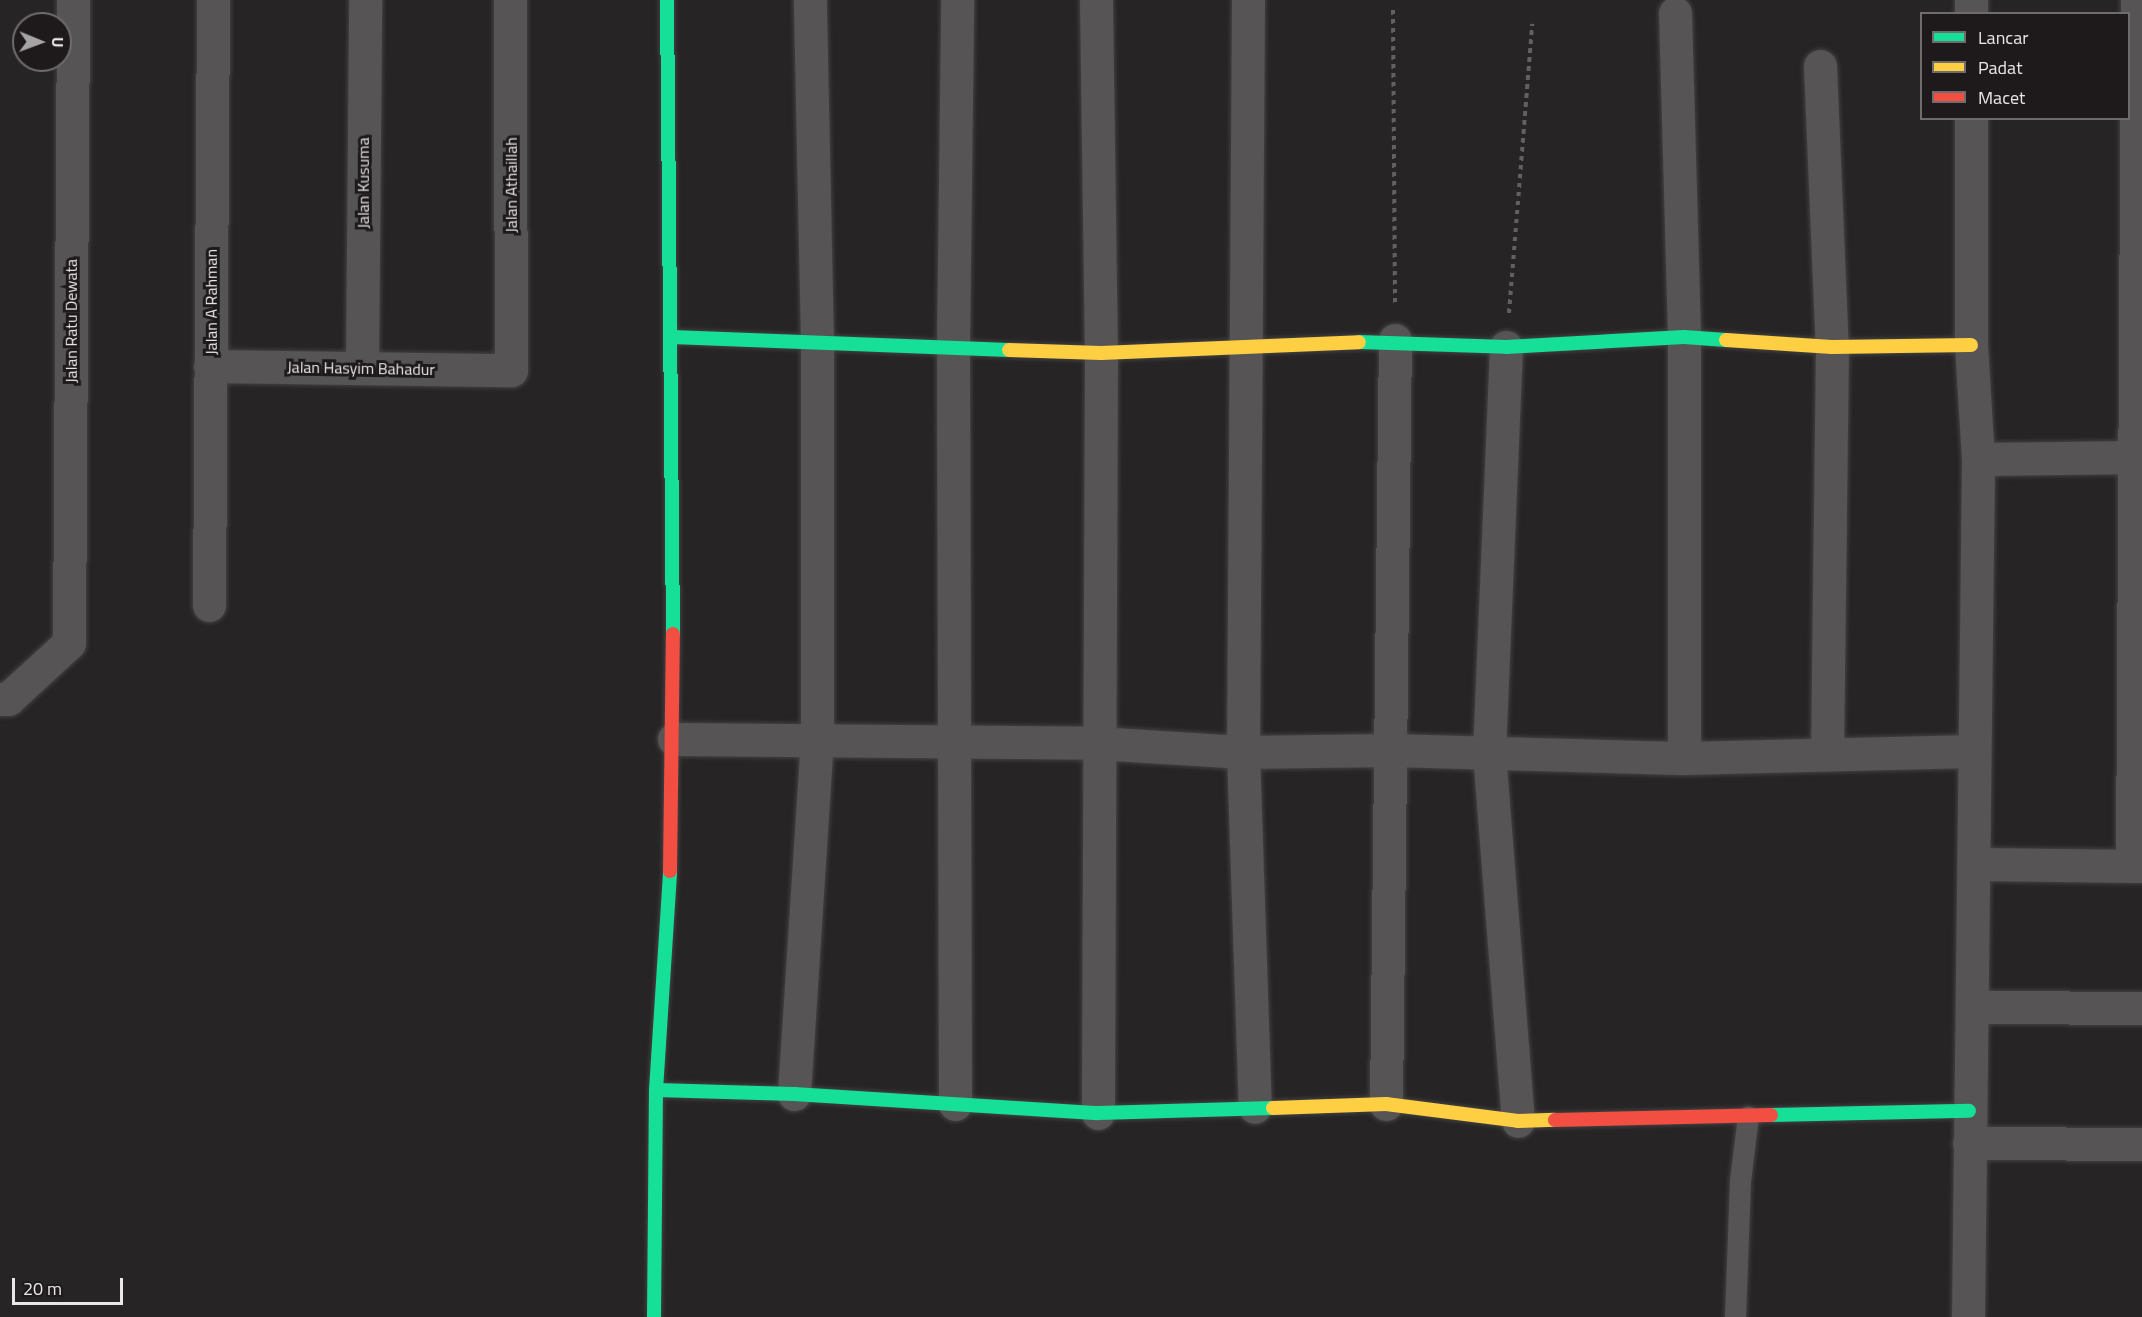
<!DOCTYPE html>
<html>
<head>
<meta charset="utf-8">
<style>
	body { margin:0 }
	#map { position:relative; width:2142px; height:1317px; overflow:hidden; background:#262425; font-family:"Titillium Web",sans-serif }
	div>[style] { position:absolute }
	.path>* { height:4px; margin-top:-2px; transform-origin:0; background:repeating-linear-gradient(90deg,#626060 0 4.5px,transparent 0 9px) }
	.roads { filter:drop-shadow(0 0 2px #434142) drop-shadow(0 0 2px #434142) }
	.lane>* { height:21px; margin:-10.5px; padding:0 10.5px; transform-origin:10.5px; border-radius:10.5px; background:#565455 }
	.street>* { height:33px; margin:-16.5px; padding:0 16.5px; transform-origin:16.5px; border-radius:16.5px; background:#565455 }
	.fast>* { height:14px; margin:-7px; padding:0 7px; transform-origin:7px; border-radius:7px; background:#16e098 }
	.slow>* { height:14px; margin:-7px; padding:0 7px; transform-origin:7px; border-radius:7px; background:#ffcf43 }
	.jam>* { height:14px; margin:-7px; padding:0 7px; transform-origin:7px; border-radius:7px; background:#f24e42 }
	span { translate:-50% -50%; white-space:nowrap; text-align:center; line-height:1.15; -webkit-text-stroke:6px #1e1a1b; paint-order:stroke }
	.street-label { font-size:16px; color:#eae7e8 }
	.legend { position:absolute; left:1920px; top:12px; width:210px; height:108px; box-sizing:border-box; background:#1e1a1b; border:2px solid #706c6d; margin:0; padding:8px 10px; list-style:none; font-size:18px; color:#eae7e8 }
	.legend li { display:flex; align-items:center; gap:12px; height:30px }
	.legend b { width:30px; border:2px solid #706c6d }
	.north { position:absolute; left:12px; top:12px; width:60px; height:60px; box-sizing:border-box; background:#1e1a1b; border:2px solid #706c6d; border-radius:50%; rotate:91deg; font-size:16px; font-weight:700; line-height:24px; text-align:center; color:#eae7e8 }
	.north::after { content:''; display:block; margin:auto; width:21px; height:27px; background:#a5a3a4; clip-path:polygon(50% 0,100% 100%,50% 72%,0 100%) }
	.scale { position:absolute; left:12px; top:1278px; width:111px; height:27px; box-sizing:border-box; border:3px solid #eae7e8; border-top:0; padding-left:8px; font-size:18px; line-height:21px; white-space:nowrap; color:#eae7e8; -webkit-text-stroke:4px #1e1a1b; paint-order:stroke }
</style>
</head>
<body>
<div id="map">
	<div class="path">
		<div style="left:1393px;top:10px;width:296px;rotate:89.6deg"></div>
		<div style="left:1509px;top:313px;width:290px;rotate:-85.4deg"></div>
	</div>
	<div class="roads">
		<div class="lane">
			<div style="left:1735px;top:1317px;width:136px;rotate:-87.9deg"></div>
			<div style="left:1740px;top:1181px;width:65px;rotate:-83deg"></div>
		</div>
		<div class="street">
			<div style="left:1096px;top:0;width:353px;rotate:89.2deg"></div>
			<div style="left:1101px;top:353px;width:760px;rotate:90.23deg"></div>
			<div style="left:1248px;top:0;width:752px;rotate:90.38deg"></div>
			<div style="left:1243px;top:752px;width:355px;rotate:88.1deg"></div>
			<div style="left:1971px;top:0;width:14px;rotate:90deg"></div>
			<div style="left:1675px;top:13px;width:324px;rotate:88.4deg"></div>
			<div style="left:1684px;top:337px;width:421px;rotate:90deg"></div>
			<div style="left:1820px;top:66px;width:281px;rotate:87.6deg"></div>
			<div style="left:1832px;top:347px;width:407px;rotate:90.7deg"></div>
			<div style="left:1506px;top:347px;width:406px;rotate:92.4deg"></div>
			<div style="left:1489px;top:753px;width:369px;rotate:85.5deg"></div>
			<div style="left:210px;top:366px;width:301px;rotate:0.8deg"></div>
			<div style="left:511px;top:370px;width:370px;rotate:-90.2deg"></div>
			<div style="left:362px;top:366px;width:366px;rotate:-89.5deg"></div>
			<div style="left:1978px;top:459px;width:164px;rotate:-0.7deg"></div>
			<div style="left:209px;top:605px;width:605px;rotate:-89.62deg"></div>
			<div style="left:0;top:699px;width:8px"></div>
			<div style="left:8px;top:699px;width:83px;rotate:-42.6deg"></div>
			<div style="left:69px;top:643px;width:643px;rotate:-89.64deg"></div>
			<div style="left:674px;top:739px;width:424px;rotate:0.5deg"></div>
			<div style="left:1098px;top:743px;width:145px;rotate:3.6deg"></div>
			<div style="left:1243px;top:752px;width:148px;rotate:-0.8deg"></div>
			<div style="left:1391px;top:750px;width:293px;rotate:1.6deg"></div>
			<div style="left:1684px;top:758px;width:289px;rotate:-1.4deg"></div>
			<div style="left:1976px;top:864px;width:166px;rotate:0.7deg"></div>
			<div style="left:2132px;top:866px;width:866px;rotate:-89.67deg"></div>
			<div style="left:1972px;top:1007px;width:170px;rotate:0.3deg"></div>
			<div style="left:794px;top:1094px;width:355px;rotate:-86.3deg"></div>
			<div style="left:817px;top:740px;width:398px;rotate:-90deg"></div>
			<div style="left:817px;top:342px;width:342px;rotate:-91.2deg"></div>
			<div style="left:955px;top:1104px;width:758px;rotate:-90.15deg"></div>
			<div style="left:953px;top:346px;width:346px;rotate:-89.3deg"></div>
			<div style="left:1386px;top:1104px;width:764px;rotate:-89.33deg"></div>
			<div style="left:1969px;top:1143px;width:173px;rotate:0.3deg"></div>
			<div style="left:1968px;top:1317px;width:858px;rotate:-89.33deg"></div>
			<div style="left:1978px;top:459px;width:114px;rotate:-93.5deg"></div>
			<div style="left:1971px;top:345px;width:227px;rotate:-90deg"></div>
		</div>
		<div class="fast">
			<div style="left:667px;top:0;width:634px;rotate:89.46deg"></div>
			<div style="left:672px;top:337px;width:337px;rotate:2.2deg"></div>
			<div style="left:1359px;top:342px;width:147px;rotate:1.9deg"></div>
			<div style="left:1506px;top:347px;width:178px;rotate:-3.2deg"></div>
			<div style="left:1684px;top:337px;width:42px;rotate:4.1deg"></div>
			<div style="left:656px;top:1090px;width:138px;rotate:1.7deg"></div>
			<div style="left:794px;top:1094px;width:305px;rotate:3.6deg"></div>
			<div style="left:1098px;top:1113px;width:175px;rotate:-1.6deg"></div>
			<div style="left:1771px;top:1115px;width:198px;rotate:-1.2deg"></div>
			<div style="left:654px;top:1317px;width:227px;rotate:-89.5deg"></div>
			<div style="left:656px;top:1090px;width:219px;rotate:-86.3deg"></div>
		</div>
		<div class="slow">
			<div style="left:1726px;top:340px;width:106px;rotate:3.8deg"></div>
			<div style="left:1832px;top:347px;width:139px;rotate:-0.8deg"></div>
			<div style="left:1009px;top:350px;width:92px;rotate:1.9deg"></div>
			<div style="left:1101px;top:353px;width:258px;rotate:-2.4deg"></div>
			<div style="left:1273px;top:1108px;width:113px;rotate:-2deg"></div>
			<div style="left:1386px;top:1104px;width:133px;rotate:7.3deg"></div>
			<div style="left:1518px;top:1121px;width:37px;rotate:-2deg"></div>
		</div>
		<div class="jam">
			<div style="left:670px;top:871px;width:237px;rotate:-89.3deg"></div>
			<div style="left:1555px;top:1120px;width:216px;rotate:-1.3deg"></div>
		</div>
	</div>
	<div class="street-label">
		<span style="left:363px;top:183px;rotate:-90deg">Jalan Kusuma</span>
		<span style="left:511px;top:185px;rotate:-90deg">Jalan Athaillah</span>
		<span style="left:211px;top:302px;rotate:-90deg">Jalan A Rahman</span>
		<span style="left:71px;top:321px;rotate:-90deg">Jalan Ratu Dewata</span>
		<span style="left:361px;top:368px;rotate:1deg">Jalan Hasyim Bahadur</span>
	</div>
	<ul class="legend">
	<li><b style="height:8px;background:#16e098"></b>Lancar</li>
	<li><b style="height:8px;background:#ffcf43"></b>Padat</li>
	<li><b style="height:8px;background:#f24e42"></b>Macet</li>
	</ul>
	<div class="north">U</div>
	<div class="scale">20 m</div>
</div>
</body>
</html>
